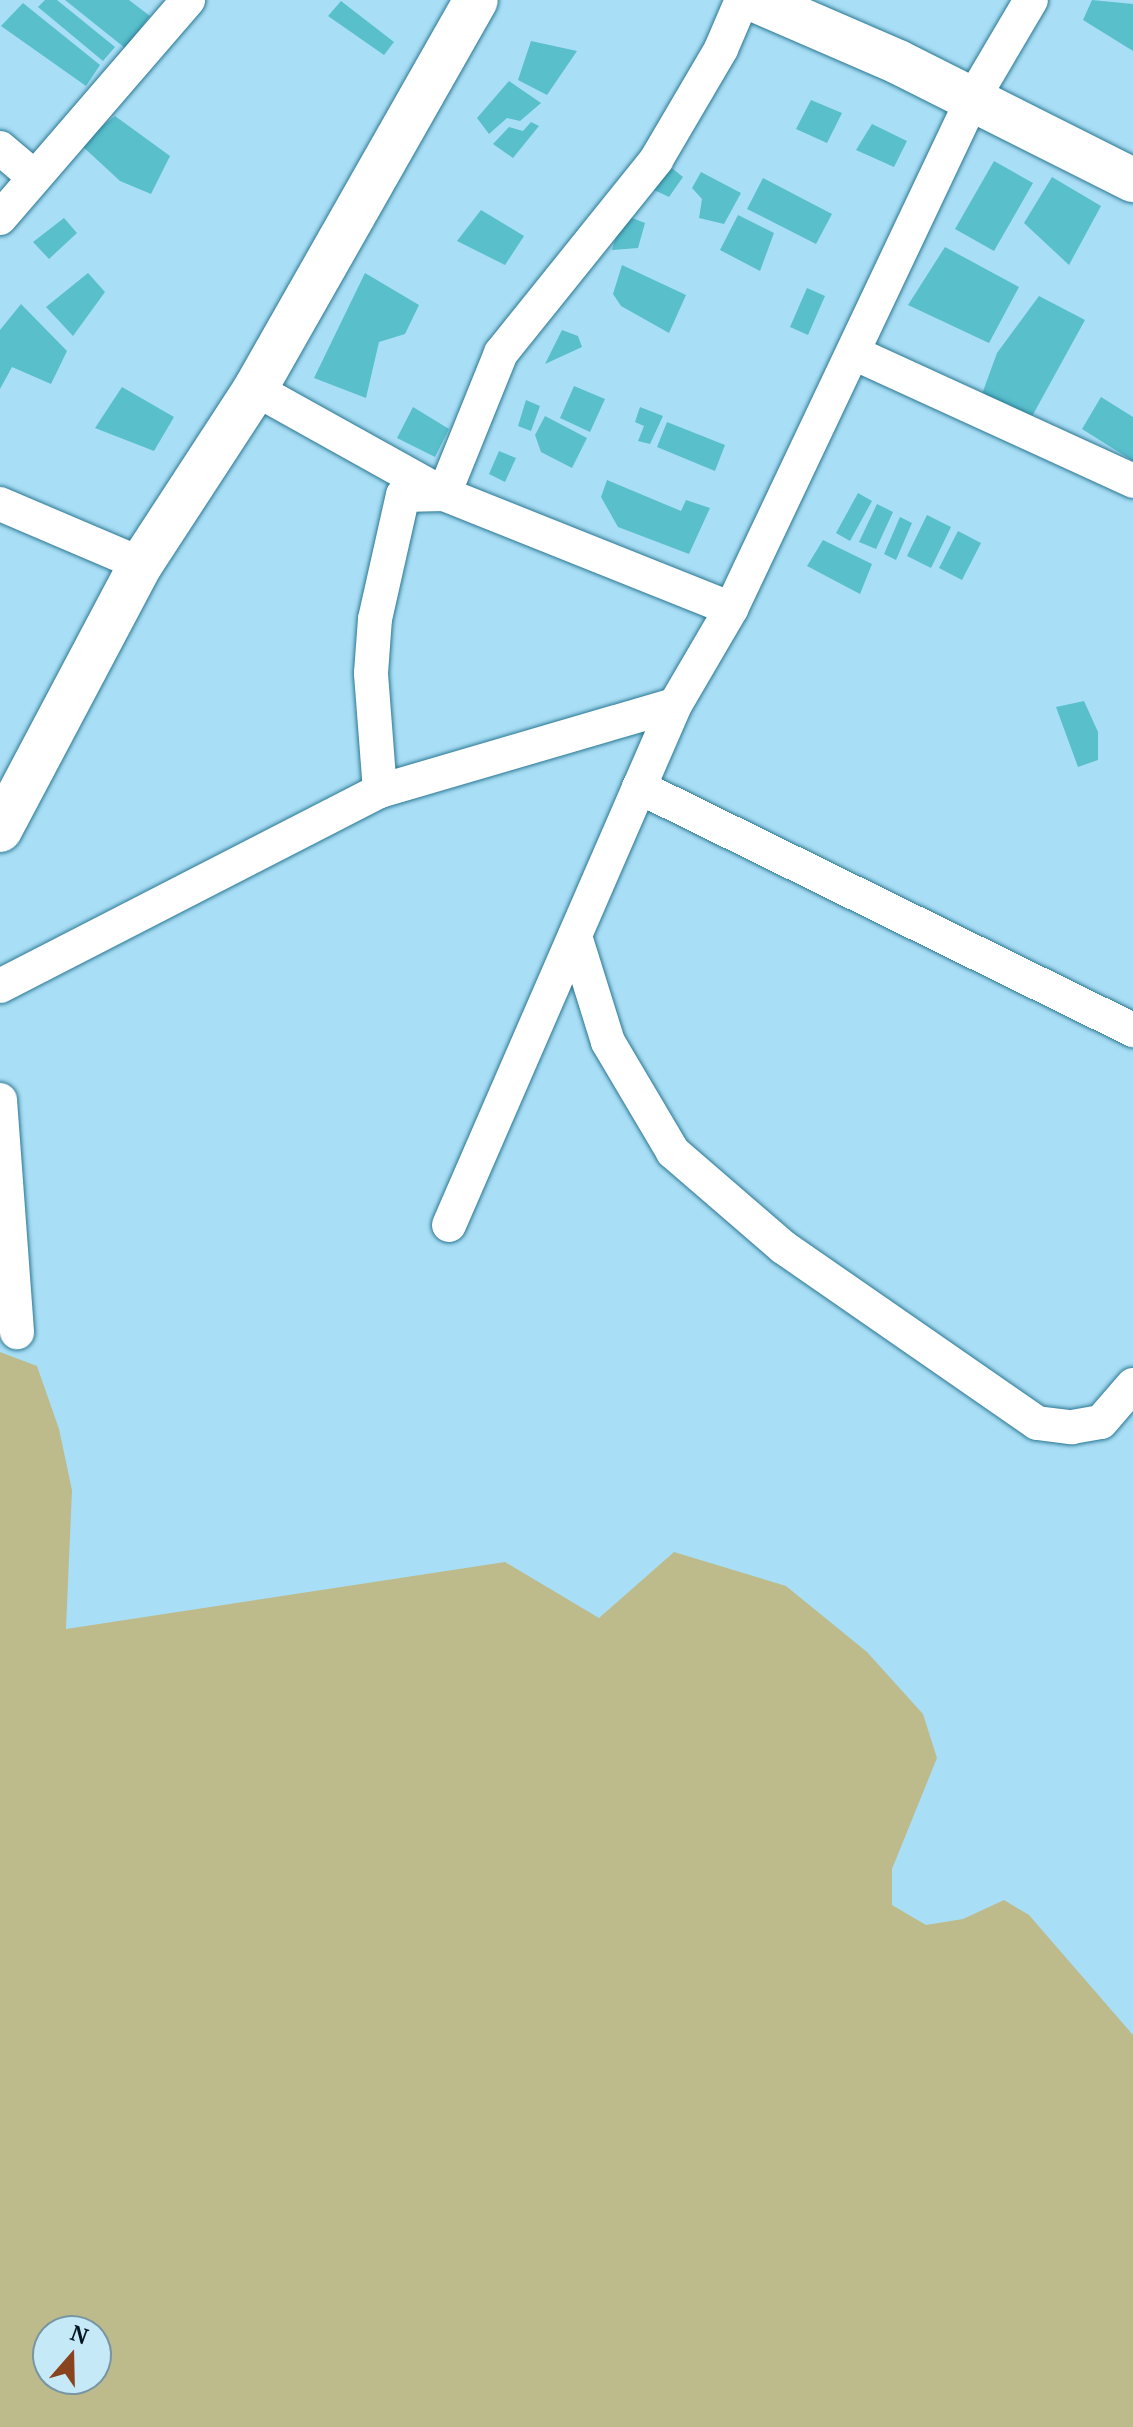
<!DOCTYPE html>
<html>
<head>
<meta charset="utf-8">
<style>
	body { margin:0 }
	#map { position:relative; width:1133px; height:2427px; overflow:hidden; background:#a9dff6; font-family:"PT Serif",serif }
	div>[style] { position:absolute }
	.green>* { inset:0; background:#bdbb8c }
	.building>* { inset:0; background:#58bfcb }
	.roads { filter:drop-shadow(0 0 2px #2b7793) drop-shadow(0 0 2px #2b7793) }
	.minor>* { height:34px; margin:-17px; padding:0 17px; transform-origin:17px; border-radius:17px; background:#fff }
	.secondary>* { height:44px; margin:-22px; padding:0 22px; transform-origin:22px; border-radius:22px; background:#fff }
	span { translate:-50% -50%; white-space:nowrap; text-align:center; line-height:1.15; -webkit-text-stroke:8px #c6e9f8; paint-order:stroke }
	.north { position:absolute; left:32px; top:2315px; width:80px; height:80px; box-sizing:border-box; background:#c6e9f8; border:2px solid #7795a2; border-radius:50%; rotate:20deg; font-size:22px; font-weight:700; line-height:32px; text-align:center; color:#001722 }
	.north::after { content:''; display:block; margin:auto; width:28px; height:36px; background:#8a431f; clip-path:polygon(50% 0,100% 100%,50% 72%,0 100%) }
</style>
</head>
<body>
<div id="map">
	<div class="green">
		<div style="clip-path:polygon(evenodd,0 1352px,37px 1366px,59px 1429px,72px 1490px,66px 1629px,505px 1562px,599px 1618px,674px 1552px,786px 1586px,867px 1652px,923px 1714px,937px 1758px,892px 1869px,892px 1905px,926px 1925px,963px 1919px,1004px 1900px,1029px 1915px,1133px 2035px,1133px 2427px,0 2427px,0 1352px,48px 2331px,96px 2331px,96px 2379px,48px 2379px,48px 2331px)"></div>
	</div>
	<div class="building">
		<div style="clip-path:polygon(45px 0,57px 0,115px 47px,103px 61px,38px 7px)"></div>
		<div style="clip-path:polygon(65px 0,129px 0,150px 16px,125px 48px)"></div>
		<div style="clip-path:polygon(1092px 0,1133px 4px,1133px 51px,1083px 20px)"></div>
		<div style="clip-path:polygon(341px 1px,394px 42px,384px 55px,328px 16px)"></div>
		<div style="clip-path:polygon(23px 3px,100px 65px,86px 86px,1px 26px)"></div>
		<div style="clip-path:polygon(531px 41px,577px 51px,547px 95px,518px 80px)"></div>
		<div style="clip-path:polygon(509px 81px,541px 103px,520px 121px,507px 118px,489px 134px,477px 118px)"></div>
		<div style="clip-path:polygon(811px 100px,842px 113px,827px 143px,796px 129px)"></div>
		<div style="clip-path:polygon(115px 116px,170px 156px,151px 194px,120px 181px,80px 144px)"></div>
		<div style="clip-path:polygon(531px 122px,539px 126px,513px 158px,493px 144px,509px 127px,523px 131px)"></div>
		<div style="clip-path:polygon(872px 124px,907px 141px,894px 167px,856px 150px)"></div>
		<div style="clip-path:polygon(994px 161px,1033px 183px,994px 251px,955px 229px)"></div>
		<div style="clip-path:polygon(668px 165px,683px 177px,669px 197px,650px 188px)"></div>
		<div style="clip-path:polygon(701px 172px,741px 193px,724px 224px,699px 218px,702px 199px,692px 188px)"></div>
		<div style="clip-path:polygon(1052px 177px,1101px 206px,1069px 265px,1024px 223px)"></div>
		<div style="clip-path:polygon(763px 178px,832px 214px,816px 244px,747px 209px)"></div>
		<div style="clip-path:polygon(481px 210px,524px 236px,505px 265px,457px 241px)"></div>
		<div style="clip-path:polygon(622px 214px,645px 223px,638px 248px,612px 250px)"></div>
		<div style="clip-path:polygon(738px 215px,774px 233px,760px 271px,720px 250px)"></div>
		<div style="clip-path:polygon(64px 218px,77px 233px,49px 259px,33px 242px)"></div>
		<div style="clip-path:polygon(945px 247px,1019px 287px,989px 343px,908px 305px)"></div>
		<div style="clip-path:polygon(622px 265px,686px 295px,669px 333px,621px 306px,613px 294px)"></div>
		<div style="clip-path:polygon(88px 273px,105px 292px,73px 336px,46px 307px)"></div>
		<div style="clip-path:polygon(365px 273px,419px 305px,405px 334px,379px 342px,366px 398px,314px 378px)"></div>
		<div style="clip-path:polygon(807px 288px,825px 296px,808px 335px,790px 327px)"></div>
		<div style="clip-path:polygon(1039px 296px,1085px 320px,1030px 420px,982px 394px,997px 353px)"></div>
		<div style="clip-path:polygon(21px 304px,67px 351px,51px 384px,12px 367px,0 389px,0 330px)"></div>
		<div style="clip-path:polygon(562px 330px,578px 336px,582px 347px,545px 364px)"></div>
		<div style="clip-path:polygon(574px 386px,605px 399px,590px 432px,560px 418px)"></div>
		<div style="clip-path:polygon(122px 387px,174px 417px,154px 451px,95px 428px)"></div>
		<div style="clip-path:polygon(1101px 397px,1133px 417px,1133px 461px,1082px 429px)"></div>
		<div style="clip-path:polygon(526px 400px,540px 406px,531px 431px,518px 426px)"></div>
		<div style="clip-path:polygon(413px 407px,449px 429px,435px 457px,397px 438px)"></div>
		<div style="clip-path:polygon(640px 407px,663px 416px,650px 444px,638px 441px,644px 426px,635px 422px)"></div>
		<div style="clip-path:polygon(545px 416px,587px 438px,572px 468px,541px 452px,535px 435px)"></div>
		<div style="clip-path:polygon(667px 422px,725px 445px,715px 471px,657px 447px)"></div>
		<div style="clip-path:polygon(499px 451px,516px 458px,505px 482px,489px 474px)"></div>
		<div style="clip-path:polygon(607px 480px,681px 511px,686px 500px,710px 508px,689px 554px,618px 527px,601px 497px)"></div>
		<div style="clip-path:polygon(858px 493px,872px 501px,850px 541px,836px 533px)"></div>
		<div style="clip-path:polygon(877px 504px,893px 512px,876px 549px,859px 542px)"></div>
		<div style="clip-path:polygon(927px 515px,951px 527px,931px 568px,907px 556px)"></div>
		<div style="clip-path:polygon(900px 517px,912px 523px,896px 560px,884px 554px)"></div>
		<div style="clip-path:polygon(958px 531px,981px 543px,962px 580px,939px 568px)"></div>
		<div style="clip-path:polygon(823px 540px,872px 564px,860px 594px,807px 566px)"></div>
		<div style="clip-path:polygon(1084px 701px,1098px 732px,1098px 760px,1078px 767px,1056px 707px)"></div>
	</div>
	<div class="roads">
		<div class="minor">
			<div style="left:0;top:148px;width:43px;rotate:40.3deg"></div>
			<div style="left:0;top:218px;width:288px;rotate:-49.2deg"></div>
			<div style="left:854px;top:353px;width:307px;rotate:24.6deg"></div>
			<div style="left:255px;top:389px;width:216px;rotate:29.1deg"></div>
			<div style="left:444px;top:494px;width:309px;rotate:21.8deg"></div>
			<div style="left:0;top:504px;width:153px;rotate:23.1deg"></div>
			<div style="left:639px;top:787px;width:551px;rotate:26.19deg"></div>
			<div style="left:380px;top:791px;width:118px;rotate:-94.4deg"></div>
			<div style="left:371px;top:673px;width:54px;rotate:-85.8deg"></div>
			<div style="left:375px;top:619px;width:127px;rotate:-77.3deg"></div>
			<div style="left:403px;top:495px;width:41px;rotate:-1.4deg"></div>
			<div style="left:444px;top:494px;width:152px;rotate:-68deg"></div>
			<div style="left:501px;top:353px;width:248px;rotate:-51.2deg"></div>
			<div style="left:656px;top:160px;width:129px;rotate:-59.6deg"></div>
			<div style="left:721px;top:49px;width:53px;rotate:-66.8deg"></div>
			<div style="left:575px;top:936px;width:111px;rotate:72.7deg"></div>
			<div style="left:608px;top:1042px;width:128px;rotate:59.4deg"></div>
			<div style="left:673px;top:1152px;width:145px;rotate:40.8deg"></div>
			<div style="left:783px;top:1247px;width:309px;rotate:34.7deg"></div>
			<div style="left:1037px;top:1423px;width:35px;rotate:7deg"></div>
			<div style="left:1072px;top:1427px;width:29px;rotate:-10deg"></div>
			<div style="left:1101px;top:1422px;width:49px;rotate:-49.1deg"></div>
			<div style="left:0;top:986px;width:427px;rotate:-27.2deg"></div>
			<div style="left:380px;top:791px;width:307px;rotate:-16.3deg"></div>
			<div style="left:0;top:1100px;width:233px;rotate:85.8deg"></div>
			<div style="left:449px;top:1225px;width:567px;rotate:-66.51deg"></div>
			<div style="left:675px;top:705px;width:111px;rotate:-59.7deg"></div>
			<div style="left:731px;top:609px;width:563px;rotate:-64.66deg"></div>
			<div style="left:972px;top:100px;width:116px;rotate:-59.5deg"></div>
		</div>
		<div class="secondary">
			<div style="left:755px;top:0;width:156px;rotate:23.4deg"></div>
			<div style="left:898px;top:62px;width:263px;rotate:26.7deg"></div>
			<div style="left:0;top:830px;width:301px;rotate:-62.1deg"></div>
			<div style="left:141px;top:564px;width:209px;rotate:-56.9deg"></div>
			<div style="left:255px;top:389px;width:447px;rotate:-60.4deg"></div>
		</div>
	</div>
	<div class="north">N</div>
</div>
</body>
</html>
